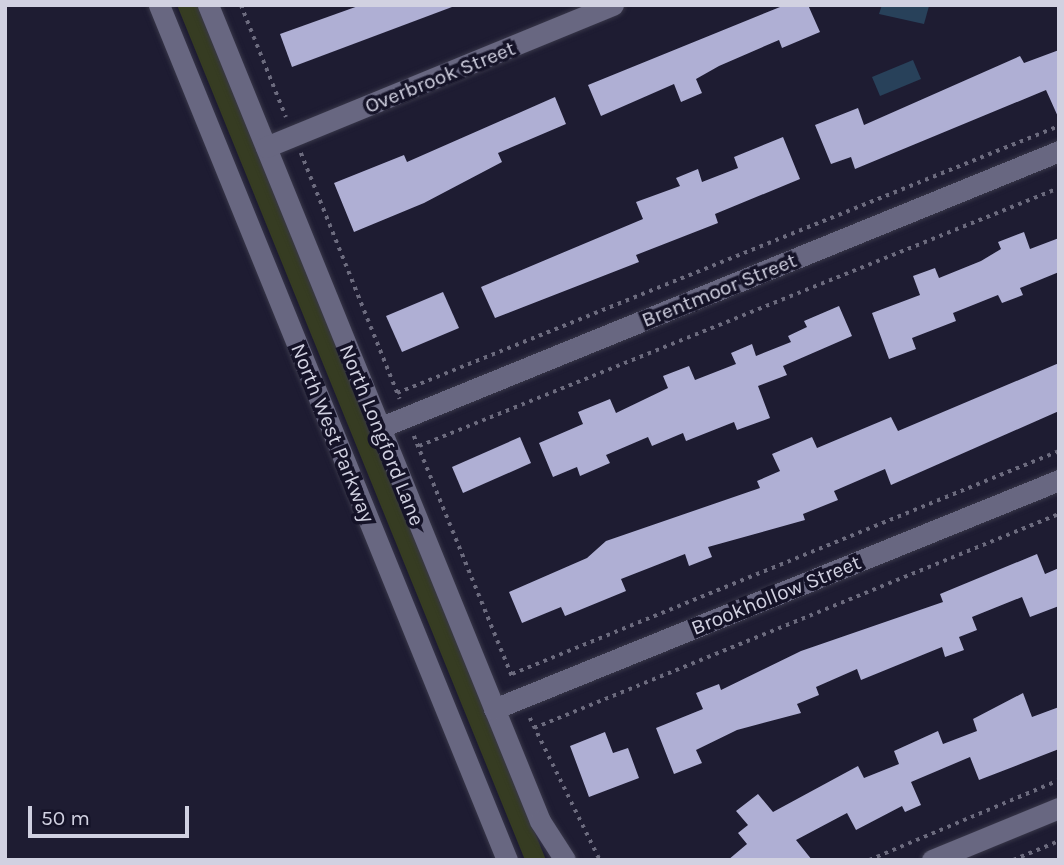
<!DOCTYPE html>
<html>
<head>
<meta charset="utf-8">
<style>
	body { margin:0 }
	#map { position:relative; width:1064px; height:865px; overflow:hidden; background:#1e1c32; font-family:Karla,sans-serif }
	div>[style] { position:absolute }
	.green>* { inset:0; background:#363c22 }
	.water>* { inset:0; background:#28415a }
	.building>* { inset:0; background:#afafd4 }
	.path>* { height:3.5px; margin-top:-1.75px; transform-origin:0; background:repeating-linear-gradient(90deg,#6c6b7e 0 3.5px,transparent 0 8.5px) }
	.roads { filter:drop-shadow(0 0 2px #383749) drop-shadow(0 0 2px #383749) }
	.minor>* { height:21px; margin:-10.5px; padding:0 10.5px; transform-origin:10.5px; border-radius:10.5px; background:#686781 }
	span { translate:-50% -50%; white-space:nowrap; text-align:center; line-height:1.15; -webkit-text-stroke:7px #151328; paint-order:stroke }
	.street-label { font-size:21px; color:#d1d1e1 }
	.frame { position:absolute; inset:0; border:7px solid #d1d1e1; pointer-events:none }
	.scale { position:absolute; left:28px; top:806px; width:161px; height:32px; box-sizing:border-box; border:4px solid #d1d1e1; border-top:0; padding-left:9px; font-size:21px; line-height:24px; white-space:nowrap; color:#d1d1e1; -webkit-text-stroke:5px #151328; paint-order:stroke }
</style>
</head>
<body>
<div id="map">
	<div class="green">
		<div style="clip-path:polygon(177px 5px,200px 5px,546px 860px,525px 860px)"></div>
	</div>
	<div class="water">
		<div style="clip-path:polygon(882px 5px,926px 5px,929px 6px,924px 24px,879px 14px)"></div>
		<div style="clip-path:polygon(913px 60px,921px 79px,880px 96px,872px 77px)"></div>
	</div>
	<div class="building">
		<div style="clip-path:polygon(361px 5px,452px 7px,292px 67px,280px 34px)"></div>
		<div style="clip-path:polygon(785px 5px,808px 5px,820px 32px,782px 48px,779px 40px,719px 66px,696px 79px,702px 93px,681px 102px,674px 84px,601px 116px,588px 85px)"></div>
		<div style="clip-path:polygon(1059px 50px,1059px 119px,1046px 90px,855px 169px,851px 157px,831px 164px,815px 125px,858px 108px,864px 125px,1020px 56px,1024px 63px)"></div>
		<div style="clip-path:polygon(555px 97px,566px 124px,498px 153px,502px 162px,424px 203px,354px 232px,334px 183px,404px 155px,407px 162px)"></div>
		<div style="clip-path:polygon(783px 137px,800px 179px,715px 214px,718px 223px,636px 255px,639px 262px,495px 318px,481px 287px,643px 219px,636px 202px,680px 186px,676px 178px,698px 169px,702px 182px,738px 168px,734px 157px)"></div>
		<div style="clip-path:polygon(1024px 232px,1030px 249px,1059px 238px,1059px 272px,1020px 288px,1023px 295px,1002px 303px,998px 295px,953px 313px,956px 321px,912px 338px,916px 349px,889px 359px,872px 313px,920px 295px,913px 276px,935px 268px,939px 278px,981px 261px,1001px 249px,998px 242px)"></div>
		<div style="clip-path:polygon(443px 292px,459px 328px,402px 352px,386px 316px)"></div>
		<div style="clip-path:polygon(839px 306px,852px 336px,783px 366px,787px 375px,758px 386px,770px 418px,737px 430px,734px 422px,686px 441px,683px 433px,652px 446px,648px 437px,606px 455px,610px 463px,580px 476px,577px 467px,553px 477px,539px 443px,583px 424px,578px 412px,610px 399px,616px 413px,668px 388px,663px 376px,689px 366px,695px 380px,736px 364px,731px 353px,752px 344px,756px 356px,791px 342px,788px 336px,807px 327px,804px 321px)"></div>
		<div style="clip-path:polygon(1059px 363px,1059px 411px,891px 485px,885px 469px,834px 491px,838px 500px,803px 514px,805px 520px,708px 547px,712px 557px,689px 566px,685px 554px,621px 579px,626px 591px,565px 616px,561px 607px,522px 623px,509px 592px,587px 558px,606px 541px,760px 488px,757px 481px,780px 471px,772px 454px,812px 437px,817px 448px,891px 417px,898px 431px)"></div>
		<div style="clip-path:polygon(520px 437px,531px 463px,463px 493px,452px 467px)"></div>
		<div style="clip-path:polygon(1037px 554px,1045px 574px,1059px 568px,1059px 606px,1030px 617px,1022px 597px,972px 617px,977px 630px,959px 637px,964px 650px,945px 657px,942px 647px,861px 680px,857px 669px,816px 687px,819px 695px,797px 704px,801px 713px,737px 730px,696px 750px,702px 763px,674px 774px,656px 728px,703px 709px,696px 693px,719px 684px,721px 690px,801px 651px,943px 602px,940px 594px)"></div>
		<div style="clip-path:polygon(1023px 693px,1032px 717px,1059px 707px,1059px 749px,979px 780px,970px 757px,911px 782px,921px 805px,905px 812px,902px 806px,856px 830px,847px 813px,796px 840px,812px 860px,728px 860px,747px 844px,738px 833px,748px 825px,736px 811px,758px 794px,773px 812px,858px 766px,864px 778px,899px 764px,894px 751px,938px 731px,943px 744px,977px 731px,973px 719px)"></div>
		<div style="clip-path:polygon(605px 732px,613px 753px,628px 748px,639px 778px,589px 797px,570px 746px)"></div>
	</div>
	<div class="path">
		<div style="left:241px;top:5px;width:121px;rotate:68.1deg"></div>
		<div style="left:301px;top:153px;width:265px;rotate:68.1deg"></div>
		<div style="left:397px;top:393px;width:714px;rotate:-21.97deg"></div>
		<div style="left:414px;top:436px;width:261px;rotate:67.8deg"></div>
		<div style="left:419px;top:446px;width:690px;rotate:-21.96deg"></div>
		<div style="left:512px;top:674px;width:591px;rotate:-22.18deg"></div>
		<div style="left:530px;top:718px;width:158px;rotate:63.8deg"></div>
		<div style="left:534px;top:728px;width:567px;rotate:-22.18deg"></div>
		<div style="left:869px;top:860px;width:206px;rotate:-22.8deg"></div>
		<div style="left:1013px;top:860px;width:50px;rotate:-22.4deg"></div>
	</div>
	<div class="roads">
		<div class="minor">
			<div style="left:159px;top:5px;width:923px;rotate:67.85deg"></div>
			<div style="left:208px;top:5px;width:881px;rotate:67.86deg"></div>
			<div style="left:540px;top:821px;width:46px;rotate:57.3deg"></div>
			<div style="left:266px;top:147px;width:375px;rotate:-22.3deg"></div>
			<div style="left:379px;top:428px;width:734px;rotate:-22.16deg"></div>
			<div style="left:494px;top:709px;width:610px;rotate:-22.06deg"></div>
			<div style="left:932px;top:860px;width:137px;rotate:-22.3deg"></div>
		</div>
	</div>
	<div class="street-label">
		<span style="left:440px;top:77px;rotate:-22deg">Overbrook Street</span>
		<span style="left:719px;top:290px;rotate:-22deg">Brentmoor Street</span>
		<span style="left:333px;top:433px;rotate:68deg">North West Parkway</span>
		<span style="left:382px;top:435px;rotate:68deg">North Longford Lane</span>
		<span style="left:776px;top:595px;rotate:-22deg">Brookhollow Street</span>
	</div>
	<div class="frame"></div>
	<div class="scale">50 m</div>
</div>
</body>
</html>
